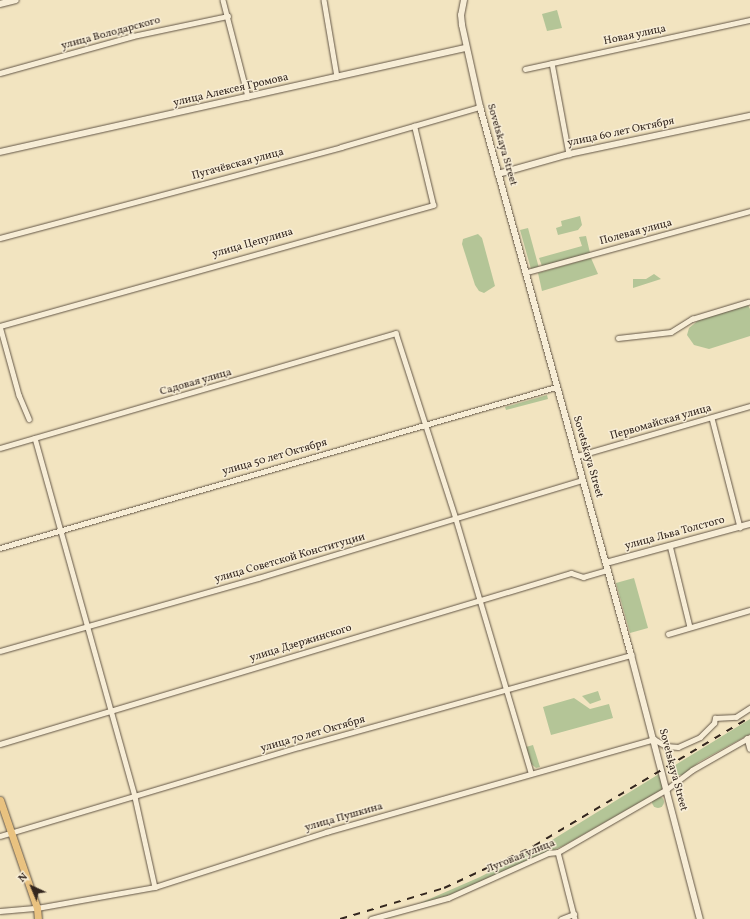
<!DOCTYPE html>
<html>
<head>
<meta charset="utf-8">
<style>
	body { margin:0 }
	#map { position:relative; width:750px; height:919px; overflow:hidden; background:#f2e4c0; font-family:Vollkorn,serif }
	div>[style] { position:absolute }
	.green>* { inset:0; background:#b4c597 }
	.round { border-radius:50% }
	.roads { filter:drop-shadow(0 0 1px #635646) drop-shadow(0 0 1px #635646) }
	.minor>* { height:4.5px; margin:-2.25px; padding:0 2.25px; transform-origin:2.25px; border-radius:2.25px; background:#f7edd6 }
	.tertiary>* { height:5.5px; margin:-2.75px; padding:0 2.75px; transform-origin:2.75px; border-radius:2.75px; background:#f7edd6 }
	.secondary>* { height:6px; margin:-3px; padding:0 3px; transform-origin:3px; border-radius:3px; background:#f7edd6 }
	.primary>* { height:7px; margin:-3.5px; padding:0 3.5px; transform-origin:3.5px; border-radius:3.5px; background:#e9c280 }
	.rail>* { height:1.5px; margin-top:-0.75px; transform-origin:0; background:repeating-linear-gradient(90deg,#33261e 0 7px,transparent 0 14px) }
	span { translate:-50% -50%; white-space:nowrap; text-align:center; line-height:1.15; -webkit-text-stroke:3px #f7edd6; paint-order:stroke }
	.street-label { font-size:11px; color:#33261e }
	.north { position:absolute; left:12px; top:867px; width:40px; height:40px; -webkit-text-stroke:3px #f7edd6; paint-order:stroke; rotate:316deg; font-size:11px; font-weight:700; line-height:16px; text-align:center; color:#33261e }
	.north::after { content:''; display:block; margin:auto; width:14px; height:18px; background:#33261e; clip-path:polygon(50% 0,100% 100%,50% 72%,0 100%) }
</style>
</head>
<body>
<div id="map">
	<div class="green">
		<div style="clip-path:polygon(557px 10px,562px 28px,547px 31px,542px 14px)"></div>
		<div style="clip-path:polygon(580px 216px,582px 225px,578px 230px,558px 235px,556px 228px,562px 226px,561px 221px)"></div>
		<div style="clip-path:polygon(528px 228px,539px 268px,531px 269px,520px 230px)"></div>
		<div style="clip-path:polygon(478px 234px,482px 238px,495px 286px,484px 293px,479px 291px,475px 285px,462px 244px,463px 239px)"></div>
		<div style="clip-path:polygon(586px 236px,590px 253px,542px 266px,539px 258px,582px 246px,579px 237px)"></div>
		<div style="clip-path:polygon(591px 258px,598px 274px,542px 291px,538px 273px)"></div>
		<div style="clip-path:polygon(654px 274px,661px 279px,633px 288px,633px 279px,646px 279px)"></div>
		<div style="clip-path:polygon(748px 305px,750px 309px,750px 336px,709px 349px,694px 345px,687px 335px,689px 328px,700px 319px)"></div>
		<div style="clip-path:polygon(547px 395px,548px 399px,506px 410px,505px 407px)"></div>
		<div style="clip-path:polygon(634px 578px,648px 628px,630px 633px,616px 583px)"></div>
		<div style="clip-path:polygon(598px 691px,601px 700px,590px 704px,582px 696px)"></div>
		<div style="clip-path:polygon(574px 698px,590px 709px,609px 704px,613px 718px,551px 735px,543px 707px)"></div>
		<div style="clip-path:polygon(750px 719px,750px 734px,699px 762px,683px 775px,675px 775px,672px 767px)"></div>
		<div style="clip-path:polygon(533px 745px,540px 767px,536px 768px,530px 763px,526px 747px)"></div>
		<div style="clip-path:polygon(659px 774px,663px 789px,563px 846px,447px 896px,418px 904px,480px 877px,552px 840px)"></div>
		<div class="round" style="left:652px;top:796px;width:12px;height:12px"></div>
	</div>
	<div class="roads">
		<div class="minor">
			<div style="left:223px;top:0;width:100px;rotate:75.5deg"></div>
			<div style="left:324px;top:0;width:78px;rotate:80.4deg"></div>
			<div style="left:552px;top:63px;width:93px;rotate:79.4deg"></div>
			<div style="left:525px;top:69px;width:230px;rotate:-12.3deg"></div>
			<div style="left:0;top:73px;width:138px;rotate:-15.5deg"></div>
			<div style="left:133px;top:36px;width:97px;rotate:-11.9deg"></div>
			<div style="left:0;top:238px;width:353px;rotate:-14.9deg"></div>
			<div style="left:341px;top:147px;width:145px;rotate:-16.1deg"></div>
			<div style="left:527px;top:272px;width:231px;rotate:-15.3deg"></div>
			<div style="left:0;top:326px;width:450px;rotate:-15.6deg"></div>
			<div style="left:433px;top:205px;width:81px;rotate:-103.5deg"></div>
			<div style="left:0;top:326px;width:72px;rotate:74.6deg"></div>
			<div style="left:19px;top:395px;width:26px;rotate:67deg"></div>
			<div style="left:618px;top:338px;width:53px;rotate:-6.5deg"></div>
			<div style="left:671px;top:332px;width:25px;rotate:-32deg"></div>
			<div style="left:692px;top:319px;width:59px;rotate:-16.9deg"></div>
			<div style="left:712px;top:418px;width:113px;rotate:75.6deg"></div>
			<div style="left:35px;top:438px;width:373px;rotate:74.4deg"></div>
			<div style="left:135px;top:797px;width:92px;rotate:77.5deg"></div>
			<div style="left:0;top:448px;width:412px;rotate:-16.2deg"></div>
			<div style="left:396px;top:333px;width:195px;rotate:72.1deg"></div>
			<div style="left:456px;top:519px;width:265px;rotate:73.5deg"></div>
			<div style="left:577px;top:456px;width:180px;rotate:-16.1deg"></div>
			<div style="left:670px;top:545px;width:84px;rotate:76.3deg"></div>
			<div style="left:0;top:548px;width:579px;rotate:-16.15deg"></div>
			<div style="left:668px;top:634px;width:85px;rotate:-16.3deg"></div>
			<div style="left:0;top:651px;width:268px;rotate:-15.8deg"></div>
			<div style="left:258px;top:578px;width:339px;rotate:-16.8deg"></div>
			<div style="left:747px;top:738px;width:11px;rotate:75deg"></div>
			<div style="left:0;top:744px;width:596px;rotate:-16.67deg"></div>
			<div style="left:571px;top:573px;width:13px;rotate:18deg"></div>
			<div style="left:583px;top:577px;width:26px;rotate:-16deg"></div>
			<div style="left:0;top:836px;width:312px;rotate:-16.6deg"></div>
			<div style="left:299px;top:747px;width:345px;rotate:-15.5deg"></div>
			<div style="left:558px;top:852px;width:69px;rotate:75.8deg"></div>
			<div style="left:0;top:911px;width:37px;rotate:-5deg"></div>
			<div style="left:37px;top:908px;width:120px;rotate:-10.1deg"></div>
			<div style="left:155px;top:887px;width:180px;rotate:-17.8deg"></div>
			<div style="left:326px;top:832px;width:341px;rotate:-15.8deg"></div>
			<div style="left:654px;top:739px;width:14px;rotate:30deg"></div>
			<div style="left:666px;top:746px;width:12px;rotate:5deg"></div>
			<div style="left:678px;top:747px;width:24px;rotate:-24deg"></div>
			<div style="left:700px;top:737px;width:20px;rotate:-45deg"></div>
			<div style="left:714px;top:723px;width:5px;rotate:-79deg"></div>
			<div style="left:715px;top:718px;width:21px;rotate:-3deg"></div>
			<div style="left:736px;top:717px;width:17px;rotate:-33deg"></div>
			<div style="left:371px;top:919px;width:80px;rotate:-15.3deg"></div>
			<div style="left:448px;top:898px;width:110px;rotate:-24.2deg"></div>
			<div style="left:548px;top:853px;width:10px;rotate:-6deg"></div>
			<div style="left:558px;top:852px;width:126px;rotate:-30deg"></div>
			<div style="left:667px;top:789px;width:31px;rotate:-37deg"></div>
			<div style="left:692px;top:770px;width:67px;rotate:-29.6deg"></div>
			<div style="left:561px;top:919px;width:14px;rotate:-21deg"></div>
		</div>
		<div class="tertiary">
			<div style="left:0;top:4px;width:16px;rotate:-14deg"></div>
			<div style="left:0;top:152px;width:477px;rotate:-12.6deg"></div>
			<div style="left:498px;top:174px;width:74px;rotate:-15.7deg"></div>
			<div style="left:569px;top:154px;width:185px;rotate:-11.9deg"></div>
			<div style="left:606px;top:563px;width:149px;rotate:-15.2deg"></div>
		</div>
		<div class="secondary">
			<div style="left:464px;top:0;width:15px;rotate:101deg"></div>
			<div style="left:461px;top:15px;width:10px;rotate:84deg"></div>
			<div style="left:462px;top:25px;width:84px;rotate:77.6deg"></div>
			<div style="left:480px;top:107px;width:568px;rotate:74.59deg"></div>
			<div style="left:631px;top:655px;width:273px;rotate:75.4deg"></div>
		</div>
		<div class="primary">
			<div style="left:0;top:800px;width:114px;rotate:71.1deg"></div>
			<div style="left:37px;top:908px;width:11px;rotate:85deg"></div>
		</div>
	</div>
	<div class="rail">
		<div style="left:340px;top:919px;width:109px;rotate:-16.6deg"></div>
		<div style="left:444px;top:888px;width:99px;rotate:-25deg"></div>
		<div style="left:534px;top:846px;width:252px;rotate:-30.8deg"></div>
	</div>
	<div class="street-label">
		<span style="left:111px;top:34px;rotate:-15deg">улица Володарского</span>
		<span style="left:635px;top:36px;rotate:-12deg">Новая улица</span>
		<span style="left:231px;top:91px;rotate:-13deg">улица Алексея Громова</span>
		<span style="left:621px;top:133px;rotate:-12deg">улица 60 лет Октября</span>
		<span style="left:501px;top:145px;rotate:74deg">Sovetskaya Street</span>
		<span style="left:238px;top:165px;rotate:-15deg">Пугачёвская улица</span>
		<span style="left:636px;top:233px;rotate:-15deg">Полевая улица</span>
		<span style="left:253px;top:244px;rotate:-16deg">улица Цепулина</span>
		<span style="left:196px;top:383px;rotate:-16deg">Садовая улица</span>
		<span style="left:661px;top:423px;rotate:-16deg">Первомайская улица</span>
		<span style="left:587px;top:457px;rotate:74deg">Sovetskaya Street</span>
		<span style="left:275px;top:458px;rotate:-16deg">улица 50 лет Октября</span>
		<span style="left:675px;top:534px;rotate:-15deg">улица Льва Толстого</span>
		<span style="left:290px;top:559px;rotate:-16deg">улица Советской Конституции</span>
		<span style="left:301px;top:644px;rotate:-17deg">улица Дзержинского</span>
		<span style="left:313px;top:735px;rotate:-16deg">улица 70 лет Октября</span>
		<span style="left:672px;top:770px;rotate:75deg">Sovetskaya Street</span>
		<span style="left:344px;top:818px;rotate:-16deg">улица Пушкина</span>
		<span style="left:521px;top:857px;rotate:-22deg">Луговая улица</span>
	</div>
	<div class="north">N</div>
</div>
</body>
</html>
